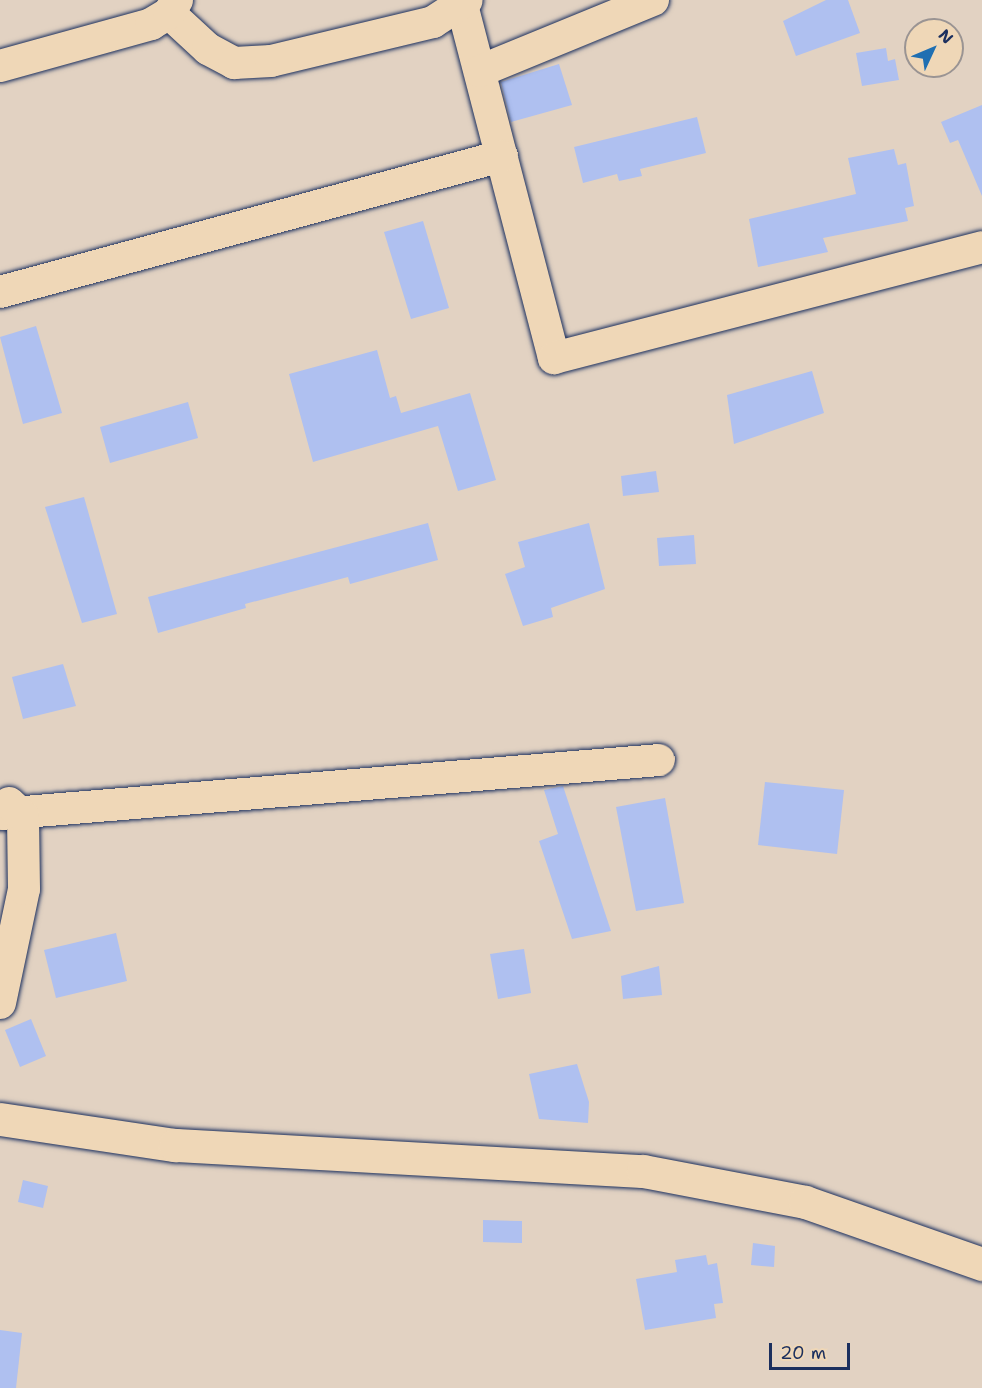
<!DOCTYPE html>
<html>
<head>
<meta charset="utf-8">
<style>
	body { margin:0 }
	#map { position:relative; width:982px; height:1388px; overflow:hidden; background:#e2d2c2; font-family:"Shantell Sans",sans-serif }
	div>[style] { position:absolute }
	.building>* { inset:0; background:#afc0f0 }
	.roads { filter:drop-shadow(0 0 2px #1b2f5e) drop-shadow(0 0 2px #1b2f5e) }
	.street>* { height:32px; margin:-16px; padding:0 16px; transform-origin:16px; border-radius:16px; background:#efd7b7 }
	.secondary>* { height:33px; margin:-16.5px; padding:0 16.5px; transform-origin:16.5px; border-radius:16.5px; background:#efd7b7 }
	span { translate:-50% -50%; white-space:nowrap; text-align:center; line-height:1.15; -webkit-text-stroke:5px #efd7b7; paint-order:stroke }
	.north { position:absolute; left:904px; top:18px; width:60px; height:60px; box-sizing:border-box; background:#efd7b7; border:2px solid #9a9493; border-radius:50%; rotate:46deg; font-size:16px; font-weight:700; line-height:24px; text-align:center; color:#1b2f5e }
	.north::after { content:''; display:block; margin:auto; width:21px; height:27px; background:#1f6fb2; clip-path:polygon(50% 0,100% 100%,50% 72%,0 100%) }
	.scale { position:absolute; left:769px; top:1343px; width:81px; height:27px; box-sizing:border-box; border:3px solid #1b2f5e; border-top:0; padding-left:8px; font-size:18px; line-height:21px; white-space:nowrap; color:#1b2f5e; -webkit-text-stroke:4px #efd7b7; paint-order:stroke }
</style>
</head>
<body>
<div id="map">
	<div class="building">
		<div style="clip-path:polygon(826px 0,848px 0,860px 33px,796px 56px,783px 21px)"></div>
		<div style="clip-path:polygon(886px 48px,888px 61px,895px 59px,899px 80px,862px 86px,856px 53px)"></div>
		<div style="clip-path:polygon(559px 64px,572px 105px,511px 122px,501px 82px)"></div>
		<div style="clip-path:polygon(982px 105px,982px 196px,958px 140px,950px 143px,941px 122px)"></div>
		<div style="clip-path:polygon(697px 117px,706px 153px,640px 169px,642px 176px,619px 181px,617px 174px,583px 183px,574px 147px)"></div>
		<div style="clip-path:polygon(894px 149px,898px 165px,906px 163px,914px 206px,905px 208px,908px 221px,823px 238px,828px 252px,758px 267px,749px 219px,856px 194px,848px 158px)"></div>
		<div style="clip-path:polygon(423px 221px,449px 308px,411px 319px,384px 232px)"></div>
		<div style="clip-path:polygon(36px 326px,62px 413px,23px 424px,0 337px)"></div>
		<div style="clip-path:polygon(377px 350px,390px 398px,396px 396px,401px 413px,470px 393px,496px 480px,458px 491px,438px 426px,313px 462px,289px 374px)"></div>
		<div style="clip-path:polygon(812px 371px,824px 413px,734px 444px,727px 395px)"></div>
		<div style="clip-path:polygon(188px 402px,198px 438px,110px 463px,100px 427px)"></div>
		<div style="clip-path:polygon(656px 471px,659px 492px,623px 496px,621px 476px)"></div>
		<div style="clip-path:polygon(84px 497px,117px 614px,82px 623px,45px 507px)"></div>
		<div style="clip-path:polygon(428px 523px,438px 560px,350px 584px,348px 577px,245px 604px,246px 608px,158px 633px,148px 597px)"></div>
		<div style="clip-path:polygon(589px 523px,605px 589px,551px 608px,553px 617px,523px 626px,505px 574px,525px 567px,518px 542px)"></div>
		<div style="clip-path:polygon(694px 535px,696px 564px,659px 566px,657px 538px)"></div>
		<div style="clip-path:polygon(63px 664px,76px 706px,23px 719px,12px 677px)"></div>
		<div style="clip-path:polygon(765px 782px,844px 790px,837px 854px,758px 845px)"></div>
		<div style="clip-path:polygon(563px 786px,611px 931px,572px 939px,539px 841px,558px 834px,544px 790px)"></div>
		<div style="clip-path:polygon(665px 798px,684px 903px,636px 911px,616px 807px)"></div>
		<div style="clip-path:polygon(116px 933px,127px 981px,56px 998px,44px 950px)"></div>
		<div style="clip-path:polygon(524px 949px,531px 993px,498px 999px,490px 954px)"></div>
		<div style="clip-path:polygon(659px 966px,662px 995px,623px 999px,621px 976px)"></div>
		<div style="clip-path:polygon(31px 1019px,46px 1056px,20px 1067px,5px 1030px)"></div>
		<div style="clip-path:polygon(577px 1064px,589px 1102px,588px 1123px,539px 1119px,529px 1074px)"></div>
		<div style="clip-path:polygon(23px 1180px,48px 1186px,43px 1208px,18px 1202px)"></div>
		<div style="clip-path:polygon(483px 1220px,522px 1221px,522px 1243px,483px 1242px)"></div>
		<div style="clip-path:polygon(753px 1243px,775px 1246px,774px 1267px,751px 1265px)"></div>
		<div style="clip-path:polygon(706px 1255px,708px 1265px,717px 1263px,723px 1303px,714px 1304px,716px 1318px,645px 1330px,636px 1279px,677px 1272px,675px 1260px)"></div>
		<div style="clip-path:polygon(0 1330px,22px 1333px,16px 1388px,0 1388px)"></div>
	</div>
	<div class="roads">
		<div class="street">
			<div style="left:462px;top:5px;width:365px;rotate:75.4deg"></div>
			<div style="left:554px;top:358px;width:442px;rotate:-14.5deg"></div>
			<div style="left:169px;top:13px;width:53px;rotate:42.7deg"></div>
			<div style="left:208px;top:49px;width:30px;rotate:28deg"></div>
			<div style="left:234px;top:63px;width:37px;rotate:-3deg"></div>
			<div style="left:271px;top:61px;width:167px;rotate:-13.5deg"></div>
			<div style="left:433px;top:22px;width:40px;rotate:-32.9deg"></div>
			<div style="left:0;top:66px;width:157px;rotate:-15.5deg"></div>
			<div style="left:151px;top:24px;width:21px;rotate:-31deg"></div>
			<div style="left:169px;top:13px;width:15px;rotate:-58deg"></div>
			<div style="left:480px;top:71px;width:187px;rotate:-22.3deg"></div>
			<div style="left:0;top:292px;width:520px;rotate:-15.16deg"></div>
			<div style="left:0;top:814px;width:661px;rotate:-4.68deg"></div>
			<div style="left:0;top:1003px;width:116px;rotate:-78.1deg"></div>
			<div style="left:24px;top:889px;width:73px;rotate:-90.8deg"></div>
			<div style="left:23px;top:816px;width:19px;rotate:-137deg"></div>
		</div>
		<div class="secondary">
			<div style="left:0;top:1119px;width:177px;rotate:8.5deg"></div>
			<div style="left:175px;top:1145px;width:469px;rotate:3.2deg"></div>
			<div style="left:643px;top:1171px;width:165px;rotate:10.8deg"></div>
			<div style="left:805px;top:1202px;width:188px;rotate:19.3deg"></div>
		</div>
	</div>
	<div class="north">N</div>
	<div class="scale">20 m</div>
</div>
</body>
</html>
